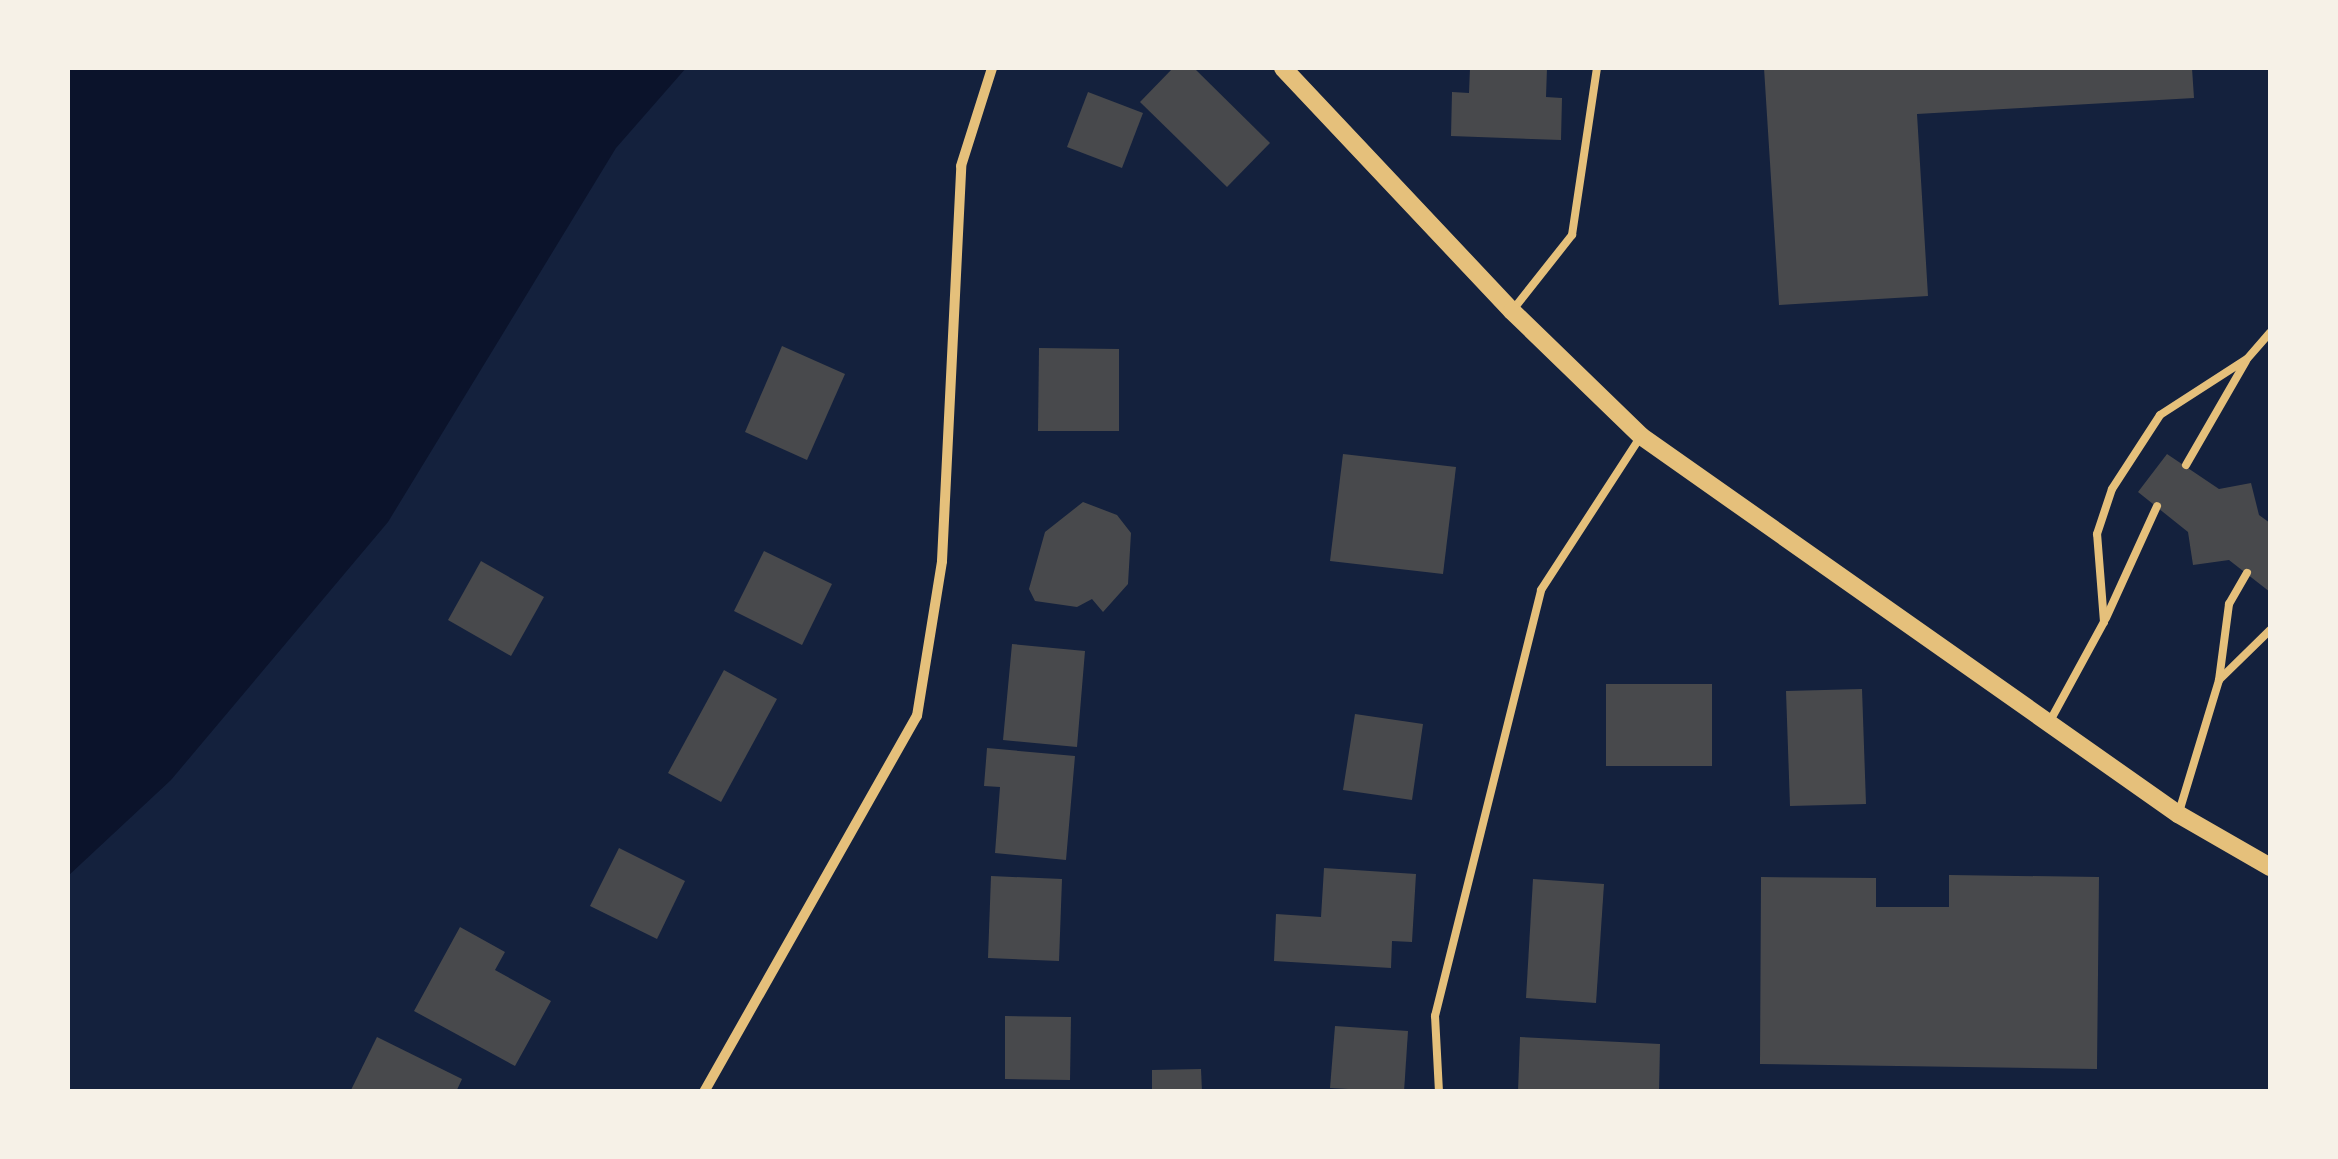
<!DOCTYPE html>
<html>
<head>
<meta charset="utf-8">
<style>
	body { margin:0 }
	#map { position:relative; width:2338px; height:1159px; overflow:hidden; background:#14213d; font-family:Roboto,sans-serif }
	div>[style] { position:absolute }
	.water>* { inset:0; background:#0b132b }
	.building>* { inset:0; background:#48494c }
	.service>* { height:8px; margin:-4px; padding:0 4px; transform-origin:4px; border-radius:4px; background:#e5c07b }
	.minor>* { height:10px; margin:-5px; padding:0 5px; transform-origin:5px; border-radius:5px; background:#e5c07b }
	.tertiary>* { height:18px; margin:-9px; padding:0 9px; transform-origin:9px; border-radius:9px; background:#e5c07b }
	span { translate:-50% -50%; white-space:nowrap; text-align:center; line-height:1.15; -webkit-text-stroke:8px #f6f1e7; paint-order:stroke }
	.frame { position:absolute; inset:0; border:70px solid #f6f1e7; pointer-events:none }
</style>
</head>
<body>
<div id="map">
	<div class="water">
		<div style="clip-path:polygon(68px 68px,686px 68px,616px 148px,388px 522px,171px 780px,68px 876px)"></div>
	</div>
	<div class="building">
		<div style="clip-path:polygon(1173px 68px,1194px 68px,1270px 143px,1227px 187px,1140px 102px)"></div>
		<div style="clip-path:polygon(1470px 68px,1547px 68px,1546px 97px,1562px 98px,1561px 140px,1451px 136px,1452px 92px,1469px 93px)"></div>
		<div style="clip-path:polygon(1764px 68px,2192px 68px,2194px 98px,1917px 114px,1928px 296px,1779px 305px)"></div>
		<div style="clip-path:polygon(1088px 92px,1143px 113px,1122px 168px,1067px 147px)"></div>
		<div style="clip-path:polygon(782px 346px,845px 374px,807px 460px,745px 432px)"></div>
		<div style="clip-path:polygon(1039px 348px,1119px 349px,1119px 431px,1038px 431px)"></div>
		<div style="clip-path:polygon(1343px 454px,1456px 467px,1443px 574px,1330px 561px)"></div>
		<div style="clip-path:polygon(2167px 454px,2219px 489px,2251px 483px,2259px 515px,2270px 523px,2270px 592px,2229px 560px,2193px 565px,2188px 532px,2138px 492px)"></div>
		<div style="clip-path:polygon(1083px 502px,1117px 515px,1131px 533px,1128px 584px,1103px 612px,1092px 599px,1077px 607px,1035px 601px,1029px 589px,1045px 532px)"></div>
		<div style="clip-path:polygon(764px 551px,832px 584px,802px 645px,734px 611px)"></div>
		<div style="clip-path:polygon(481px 561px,544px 597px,511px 656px,448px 620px)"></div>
		<div style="clip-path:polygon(1012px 644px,1085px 651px,1077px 747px,1003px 740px)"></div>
		<div style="clip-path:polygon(724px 670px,777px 699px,721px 802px,668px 773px)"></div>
		<div style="clip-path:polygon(1606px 684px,1712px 684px,1712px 766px,1606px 766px)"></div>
		<div style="clip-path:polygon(1862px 689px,1866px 804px,1790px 806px,1786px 691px)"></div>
		<div style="clip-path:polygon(1355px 714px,1423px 724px,1412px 800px,1343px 790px)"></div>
		<div style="clip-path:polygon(987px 748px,1075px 756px,1066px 860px,995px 853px,1000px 787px,984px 786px)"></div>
		<div style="clip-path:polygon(619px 848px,685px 881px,657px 939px,590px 906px)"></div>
		<div style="clip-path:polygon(1324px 868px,1416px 874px,1412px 942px,1392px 941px,1391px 968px,1274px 961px,1276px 914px,1321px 917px)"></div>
		<div style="clip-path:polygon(1949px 875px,2099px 877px,2097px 1069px,1760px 1064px,1761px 877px,1876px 878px,1876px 907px,1949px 907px)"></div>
		<div style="clip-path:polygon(991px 876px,1062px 879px,1059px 961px,988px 958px)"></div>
		<div style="clip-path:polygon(1533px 879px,1604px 884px,1596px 1003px,1526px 998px)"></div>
		<div style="clip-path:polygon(460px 927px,505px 952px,495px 970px,551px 1001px,515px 1066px,414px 1011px)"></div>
		<div style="clip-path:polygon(1005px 1016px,1071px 1017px,1070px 1080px,1005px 1079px)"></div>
		<div style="clip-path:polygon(1335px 1026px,1408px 1031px,1404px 1092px,1330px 1088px)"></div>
		<div style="clip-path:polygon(377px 1037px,462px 1079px,456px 1092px,350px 1092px)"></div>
		<div style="clip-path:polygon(1520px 1037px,1660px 1044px,1659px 1092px,1518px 1092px)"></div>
		<div style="clip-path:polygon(1201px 1069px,1202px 1092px,1152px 1092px,1152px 1070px)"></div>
	</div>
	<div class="service">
		<div style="left:1512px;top:311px;width:97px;rotate:-51.7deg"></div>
		<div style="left:1572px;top:235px;width:169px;rotate:-81.5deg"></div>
		<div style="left:2186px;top:465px;width:120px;rotate:-60deg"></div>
		<div style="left:2106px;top:618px;width:123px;rotate:-65.5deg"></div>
		<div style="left:2219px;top:680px;width:71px;rotate:-44.4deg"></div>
		<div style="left:2050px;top:721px;width:113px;rotate:-61.4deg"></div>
		<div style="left:2104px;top:622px;width:88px;rotate:-94.5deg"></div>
		<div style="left:2097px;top:534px;width:47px;rotate:-71.6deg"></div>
		<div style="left:2112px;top:489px;width:88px;rotate:-57deg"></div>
		<div style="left:2160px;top:415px;width:103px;rotate:-32.8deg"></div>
		<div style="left:2247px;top:359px;width:35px;rotate:-49deg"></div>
		<div style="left:2179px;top:812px;width:138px;rotate:-73.1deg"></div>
		<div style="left:2219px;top:680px;width:77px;rotate:-82.5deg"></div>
		<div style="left:2229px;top:604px;width:36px;rotate:-60deg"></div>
		<div style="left:1439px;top:1092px;width:76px;rotate:-93deg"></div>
		<div style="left:1435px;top:1016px;width:439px;rotate:-76deg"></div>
		<div style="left:1541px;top:590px;width:184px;rotate:-57deg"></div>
	</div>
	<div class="minor">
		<div style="left:704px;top:1092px;width:432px;rotate:-60.5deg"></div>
		<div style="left:917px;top:716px;width:157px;rotate:-80.8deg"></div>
		<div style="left:942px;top:561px;width:395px;rotate:-87.2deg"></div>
		<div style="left:961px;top:166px;width:103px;rotate:-72.4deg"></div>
	</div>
	<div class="tertiary">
		<div style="left:1283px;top:68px;width:334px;rotate:46.7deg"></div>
		<div style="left:1512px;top:311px;width:180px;rotate:44.1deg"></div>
		<div style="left:1641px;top:436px;width:657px;rotate:35.14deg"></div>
		<div style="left:2178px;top:814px;width:106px;rotate:29.9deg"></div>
	</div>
	<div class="frame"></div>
</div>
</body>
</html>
